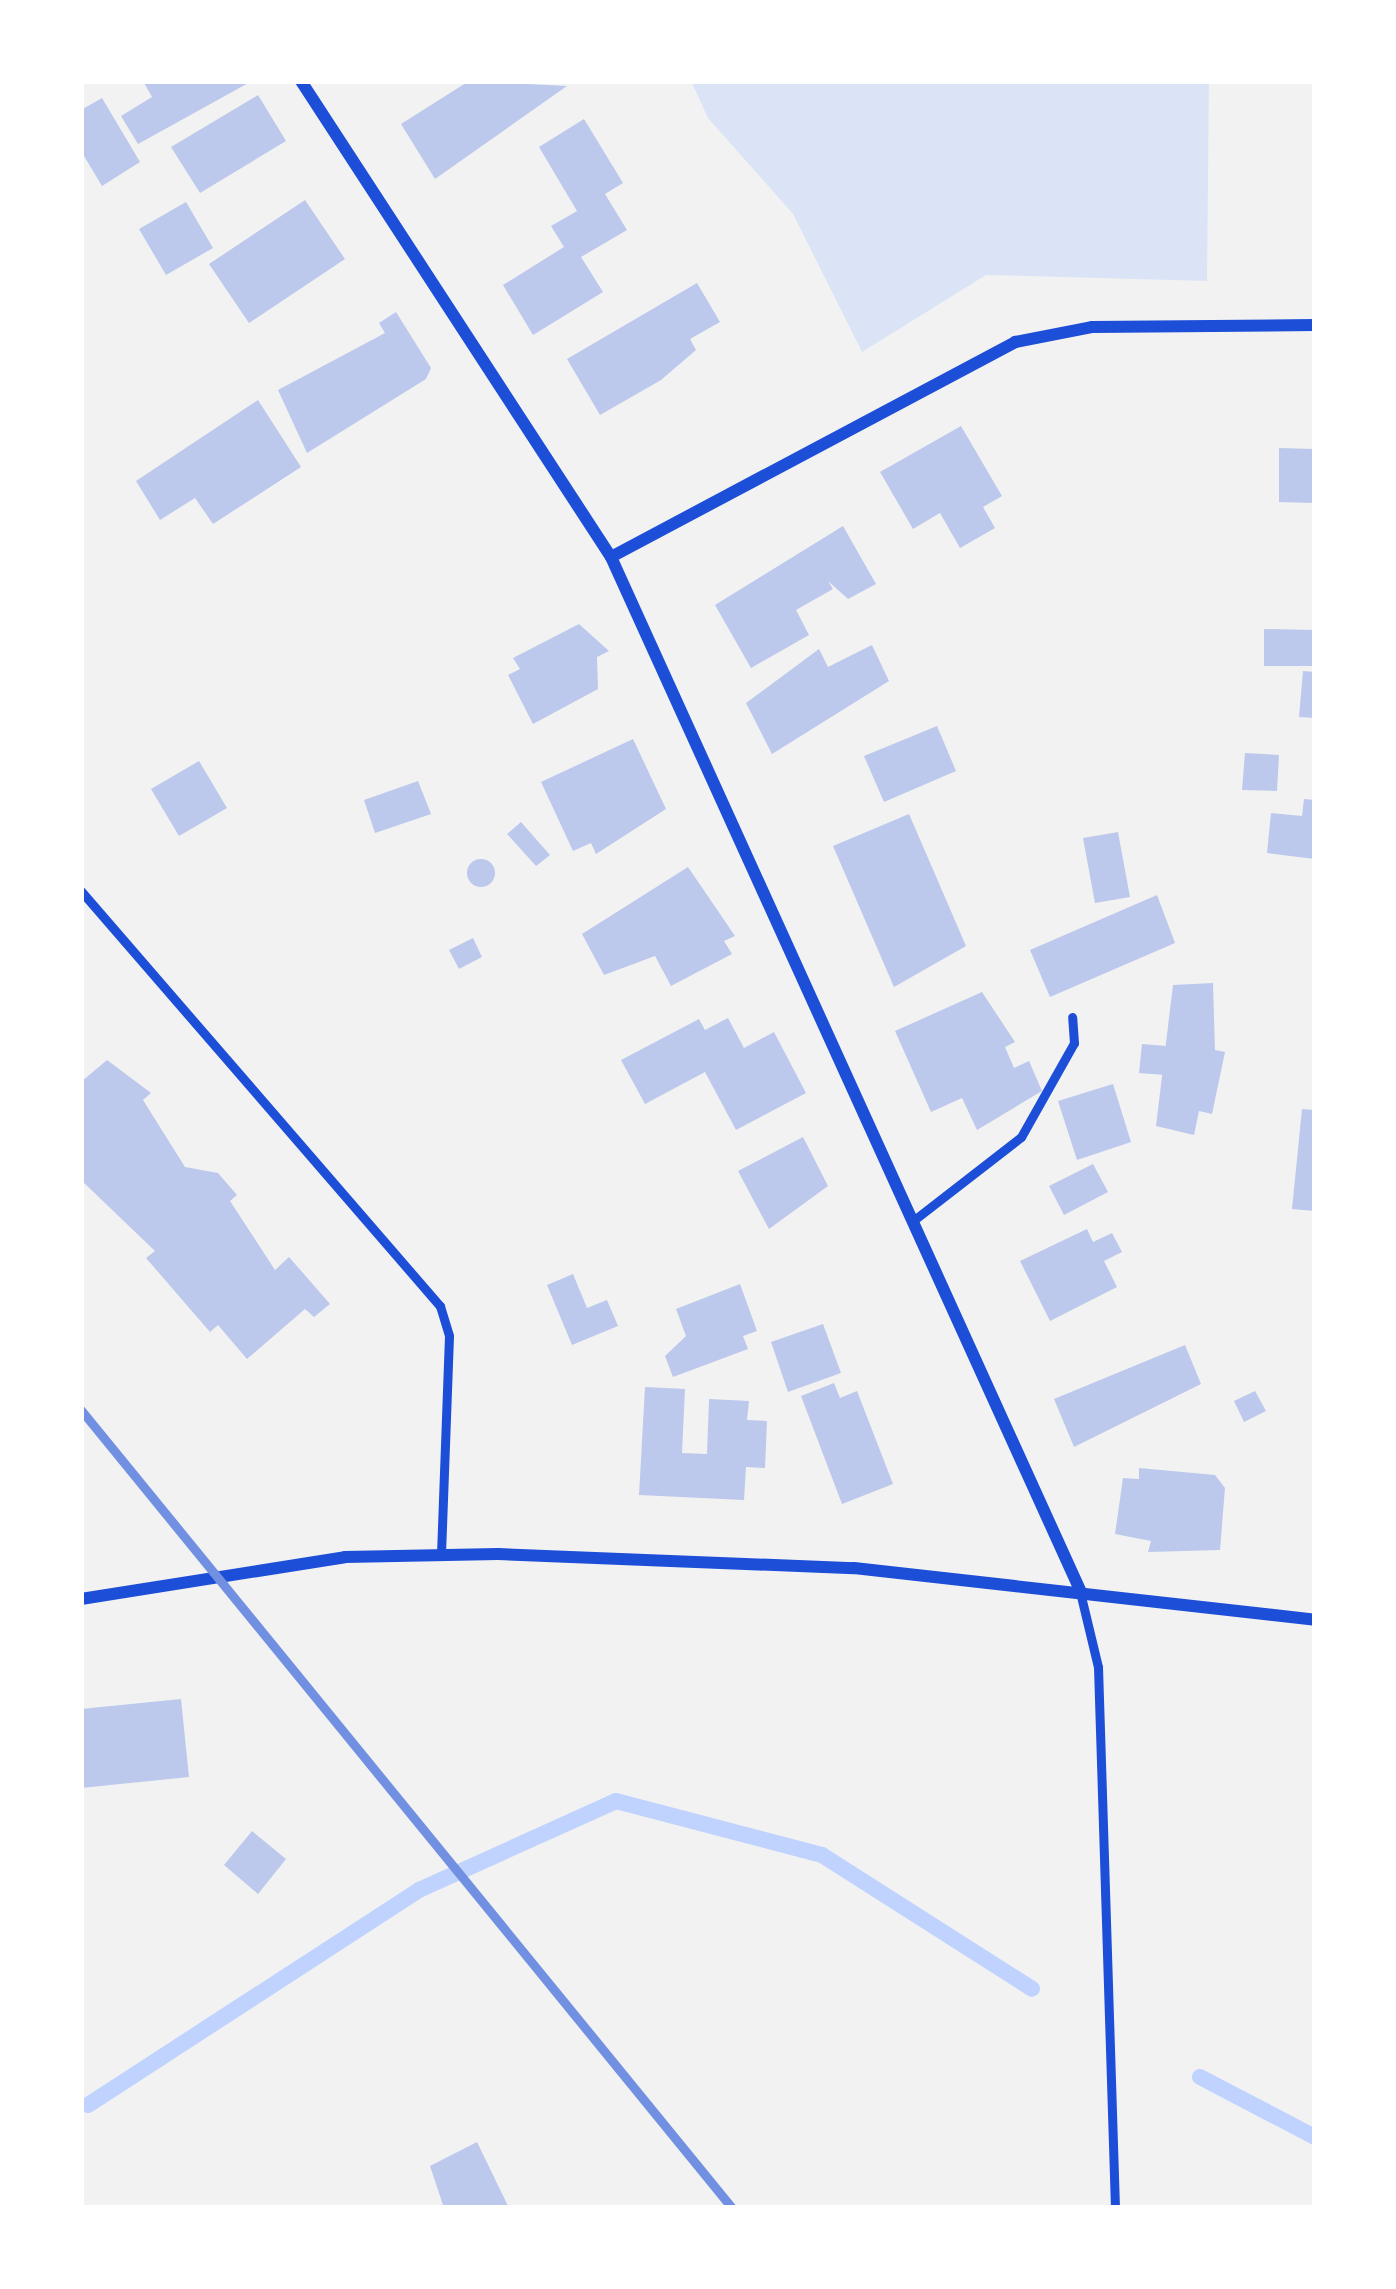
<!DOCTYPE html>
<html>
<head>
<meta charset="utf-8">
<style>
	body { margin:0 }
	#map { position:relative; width:1396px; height:2289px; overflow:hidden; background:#f2f2f2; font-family:"Space Grotesk",sans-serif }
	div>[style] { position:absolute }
	.green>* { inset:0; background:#dbe4f7 }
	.stream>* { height:16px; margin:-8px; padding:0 8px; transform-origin:8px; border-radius:8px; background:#bfd3fe }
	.building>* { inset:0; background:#bdc9ec }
	.round { border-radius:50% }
	.service>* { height:9px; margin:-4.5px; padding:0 4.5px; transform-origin:4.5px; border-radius:4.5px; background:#1d4ed8 }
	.minor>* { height:12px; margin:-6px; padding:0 6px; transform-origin:6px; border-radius:6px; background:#1d4ed8 }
	.rail>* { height:9px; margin:-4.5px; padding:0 4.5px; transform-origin:4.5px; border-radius:4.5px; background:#7290e2 }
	span { translate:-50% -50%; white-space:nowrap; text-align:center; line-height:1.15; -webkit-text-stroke:12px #fff; paint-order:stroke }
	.frame { position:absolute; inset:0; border:84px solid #fff; pointer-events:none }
</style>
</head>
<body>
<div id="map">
	<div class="green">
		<div style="clip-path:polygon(691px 81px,1209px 81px,1207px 281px,986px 275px,862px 352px,793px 214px,708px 118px)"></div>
	</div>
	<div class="stream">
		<div style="left:1200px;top:2077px;width:130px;rotate:27.6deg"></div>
		<div style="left:88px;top:2105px;width:395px;rotate:-33deg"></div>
		<div style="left:419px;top:1890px;width:216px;rotate:-24.3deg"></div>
		<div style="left:616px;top:1801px;width:213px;rotate:14.7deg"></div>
		<div style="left:822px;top:1855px;width:249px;rotate:32.5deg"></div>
	</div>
	<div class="building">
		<div style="clip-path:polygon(143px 81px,252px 81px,138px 144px,121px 116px,152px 97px)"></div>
		<div style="clip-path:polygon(469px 81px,567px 86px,435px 179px,401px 124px)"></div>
		<div style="clip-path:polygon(258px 95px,286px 141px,200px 193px,171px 147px)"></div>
		<div style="clip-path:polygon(102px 98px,140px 162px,102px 186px,81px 151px,81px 110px)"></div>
		<div style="clip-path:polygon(584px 119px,623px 183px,605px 194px,627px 230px,581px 257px,603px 292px,533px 335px,503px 285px,564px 247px,551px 226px,577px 211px,539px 147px)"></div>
		<div style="clip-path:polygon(305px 200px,345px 259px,249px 323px,209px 264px)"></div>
		<div style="clip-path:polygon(186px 202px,213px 248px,166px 275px,139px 229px)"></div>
		<div style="clip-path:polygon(697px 283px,720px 322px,690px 339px,696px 350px,661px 380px,600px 415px,567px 359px)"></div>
		<div style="clip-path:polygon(396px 312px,431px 368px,426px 379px,307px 453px,278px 390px,385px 333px,379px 323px)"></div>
		<div style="clip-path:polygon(258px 400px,301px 467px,213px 524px,195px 498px,160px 520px,136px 481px)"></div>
		<div style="clip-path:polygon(961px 426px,1002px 496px,983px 507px,995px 528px,960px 548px,940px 513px,913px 529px,880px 472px)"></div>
		<div style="clip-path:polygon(1279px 448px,1315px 449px,1315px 503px,1279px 502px)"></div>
		<div style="clip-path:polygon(843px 526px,876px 584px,848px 599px,828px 581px,833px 589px,796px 610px,809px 635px,751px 668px,715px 605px)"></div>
		<div style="clip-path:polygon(579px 624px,609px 651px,597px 657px,598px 689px,533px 724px,508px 675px,520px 669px,513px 658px)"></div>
		<div style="clip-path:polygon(1264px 629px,1315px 630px,1315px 666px,1264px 666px)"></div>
		<div style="clip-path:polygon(872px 645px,889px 681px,772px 754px,746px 703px,819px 649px,828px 667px)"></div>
		<div style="clip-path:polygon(1303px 671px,1315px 672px,1315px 718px,1299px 717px)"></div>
		<div style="clip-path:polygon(937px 726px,956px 771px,884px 802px,864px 756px)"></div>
		<div style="clip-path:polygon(633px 739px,666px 809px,596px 854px,591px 843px,573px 851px,541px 782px)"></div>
		<div style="clip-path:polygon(1245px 753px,1279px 755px,1277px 791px,1242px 790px)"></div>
		<div style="clip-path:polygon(199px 761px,227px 808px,179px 836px,151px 789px)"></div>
		<div style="clip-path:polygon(418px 781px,431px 814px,375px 833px,364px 800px)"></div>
		<div style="clip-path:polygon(1304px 799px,1315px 800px,1315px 859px,1267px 853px,1271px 813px,1302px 816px)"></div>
		<div style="clip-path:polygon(909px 814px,966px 946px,894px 987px,833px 846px)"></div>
		<div style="clip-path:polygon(521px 822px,550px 855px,536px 866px,507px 834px)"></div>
		<div style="clip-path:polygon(1118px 832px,1130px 897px,1095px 903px,1083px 838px)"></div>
		<div class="round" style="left:467px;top:859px;width:28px;height:28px"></div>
		<div style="clip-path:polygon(688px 867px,735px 936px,724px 941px,732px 954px,671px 986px,655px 956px,604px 975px,582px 934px)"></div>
		<div style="clip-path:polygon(1157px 895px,1175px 943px,1050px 997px,1030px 950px)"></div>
		<div style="clip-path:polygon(473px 938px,482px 957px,459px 969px,449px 950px)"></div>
		<div style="clip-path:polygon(1213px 983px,1215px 1050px,1225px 1052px,1212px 1114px,1199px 1111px,1194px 1135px,1156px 1126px,1173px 985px)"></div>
		<div style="clip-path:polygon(982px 992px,1015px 1042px,1005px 1047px,1014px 1068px,1029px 1061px,1042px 1091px,977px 1130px,962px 1098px,931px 1112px,895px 1031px)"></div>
		<div style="clip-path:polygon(728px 1018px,744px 1048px,774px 1032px,806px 1093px,736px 1130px,705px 1072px,645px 1104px,621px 1060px,699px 1019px,705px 1030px)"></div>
		<div style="clip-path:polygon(1142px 1044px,1166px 1046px,1165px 1075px,1139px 1073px)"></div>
		<div style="clip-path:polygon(107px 1060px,151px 1093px,143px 1100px,185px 1167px,218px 1173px,237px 1195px,230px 1201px,275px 1270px,289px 1257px,330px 1304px,314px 1317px,305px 1309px,247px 1359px,218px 1325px,210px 1332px,146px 1258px,155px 1251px,81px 1180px,81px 1082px)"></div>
		<div style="clip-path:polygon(1113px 1084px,1131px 1142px,1077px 1160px,1058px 1101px)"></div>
		<div style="clip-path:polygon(1302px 1109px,1315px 1110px,1315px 1211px,1292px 1209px)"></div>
		<div style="clip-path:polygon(803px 1137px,828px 1186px,769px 1229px,738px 1171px)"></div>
		<div style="clip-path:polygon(1093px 1164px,1108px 1192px,1064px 1215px,1049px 1186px)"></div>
		<div style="clip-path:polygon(1087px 1229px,1093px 1242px,1112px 1233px,1122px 1252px,1104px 1261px,1117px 1287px,1050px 1321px,1020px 1261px)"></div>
		<div style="clip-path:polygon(573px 1274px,587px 1308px,607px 1300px,618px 1326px,572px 1345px,547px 1285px)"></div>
		<div style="clip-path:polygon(740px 1284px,757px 1331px,743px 1336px,748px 1349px,673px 1377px,665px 1356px,686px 1336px,676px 1309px)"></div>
		<div style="clip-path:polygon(823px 1324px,841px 1373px,788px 1392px,771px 1342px)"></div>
		<div style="clip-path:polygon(1185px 1345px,1201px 1384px,1074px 1447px,1054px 1399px)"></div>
		<div style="clip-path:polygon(834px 1383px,840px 1398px,857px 1391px,893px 1484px,842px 1504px,801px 1396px)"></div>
		<div style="clip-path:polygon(645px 1387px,685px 1389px,682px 1453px,707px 1454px,709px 1399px,749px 1401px,747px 1420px,767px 1421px,765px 1468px,746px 1467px,744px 1500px,639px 1495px)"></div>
		<div style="clip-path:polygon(1255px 1391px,1266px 1411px,1244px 1422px,1234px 1401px)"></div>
		<div style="clip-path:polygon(1139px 1468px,1215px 1475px,1225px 1488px,1220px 1550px,1148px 1552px,1151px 1541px,1115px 1534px,1123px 1478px,1139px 1479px)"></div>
		<div style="clip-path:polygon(181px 1699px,189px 1777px,81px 1788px,81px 1709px)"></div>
		<div style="clip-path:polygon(252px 1831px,286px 1859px,258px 1894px,224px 1865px)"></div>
		<div style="clip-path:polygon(477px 2142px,509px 2208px,444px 2208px,430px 2166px)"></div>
	</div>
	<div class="service">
		<div style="left:81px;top:891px;width:549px;rotate:49.14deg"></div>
		<div style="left:440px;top:1306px;width:31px;rotate:73deg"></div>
		<div style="left:449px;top:1336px;width:220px;rotate:92.1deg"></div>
		<div style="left:914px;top:1220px;width:135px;rotate:-37.8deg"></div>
		<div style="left:1021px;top:1137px;width:108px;rotate:-60.6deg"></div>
		<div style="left:1074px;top:1043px;width:26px;rotate:-94deg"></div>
		<div style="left:1080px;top:1592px;width:77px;rotate:76.5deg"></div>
		<div style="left:1098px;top:1667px;width:541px;rotate:88.2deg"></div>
	</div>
	<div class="minor">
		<div style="left:301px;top:81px;width:568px;rotate:56.93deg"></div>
		<div style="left:611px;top:557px;width:1134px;rotate:65.58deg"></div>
		<div style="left:611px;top:557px;width:458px;rotate:-28deg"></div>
		<div style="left:1015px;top:342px;width:78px;rotate:-11deg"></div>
		<div style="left:1092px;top:327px;width:223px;rotate:-0.5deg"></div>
		<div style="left:81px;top:1599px;width:267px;rotate:-9deg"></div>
		<div style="left:345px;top:1557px;width:153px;rotate:-1.1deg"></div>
		<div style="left:498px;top:1554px;width:356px;rotate:2.3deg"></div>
		<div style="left:854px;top:1568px;width:464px;rotate:6.4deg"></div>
	</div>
	<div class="rail">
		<div style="left:81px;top:1410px;width:1030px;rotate:50.79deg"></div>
	</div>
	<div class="frame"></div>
</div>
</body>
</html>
